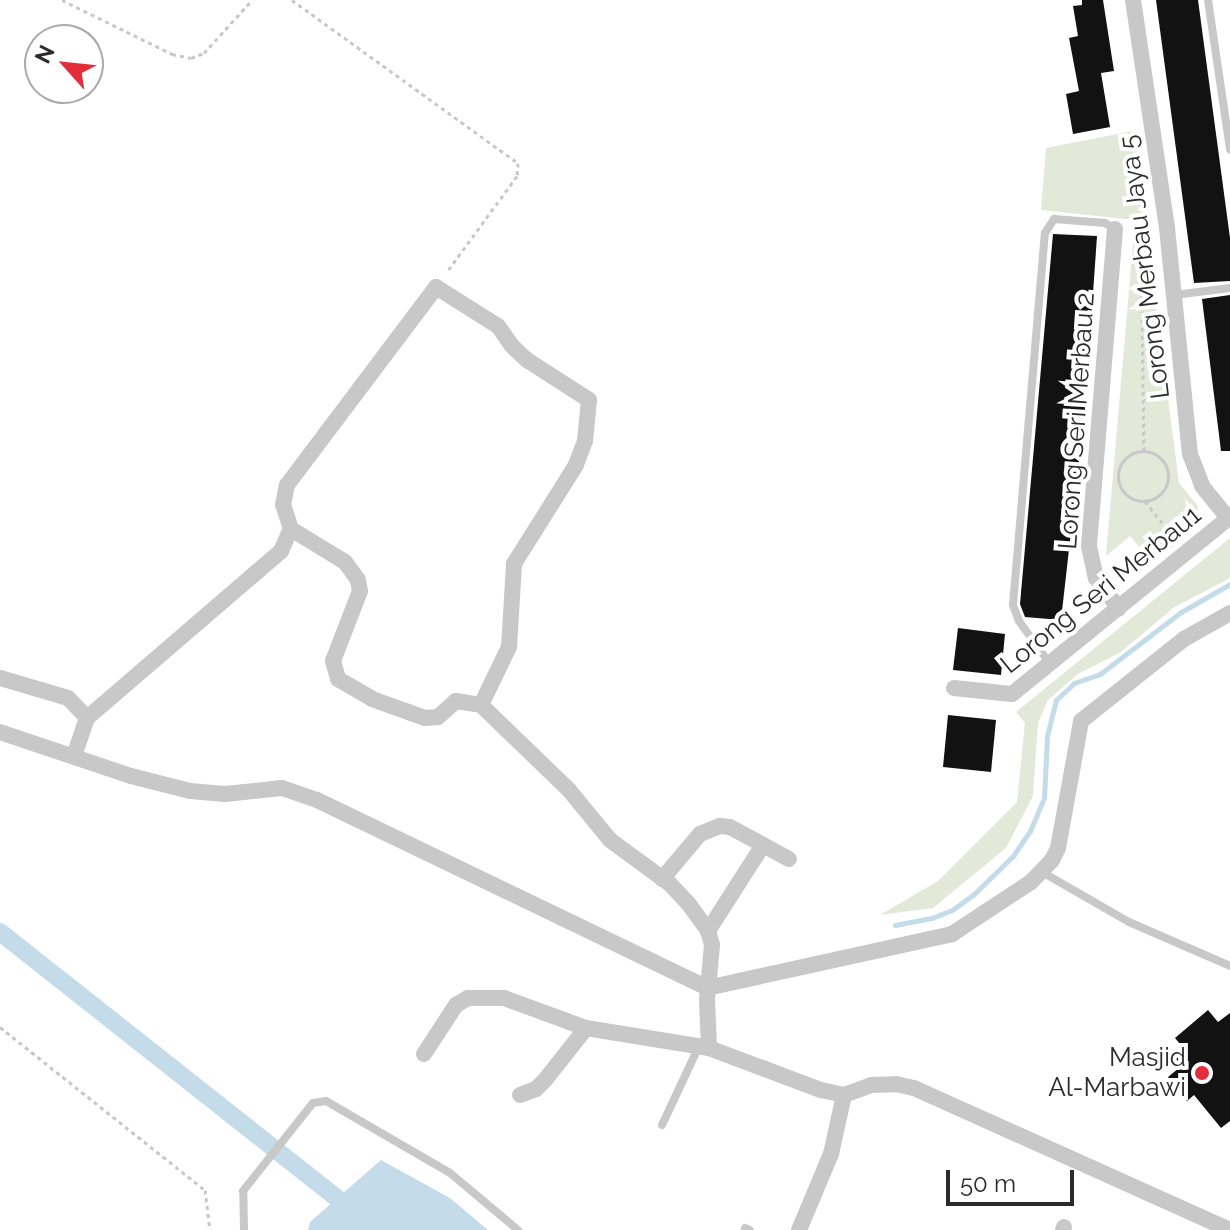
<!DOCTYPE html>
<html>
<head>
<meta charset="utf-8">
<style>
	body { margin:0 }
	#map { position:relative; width:1230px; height:1230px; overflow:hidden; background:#fff; font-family:Raleway,sans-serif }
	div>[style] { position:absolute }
	.green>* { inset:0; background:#e2e9d8 }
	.water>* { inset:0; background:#c4dbea }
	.stream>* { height:5px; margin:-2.5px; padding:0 2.5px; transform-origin:2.5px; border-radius:2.5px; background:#c4dbea }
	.canal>* { height:18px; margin:-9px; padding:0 9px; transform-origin:9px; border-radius:9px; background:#c4dbea }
	.building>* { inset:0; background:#121212 }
	.path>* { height:3px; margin-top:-1.5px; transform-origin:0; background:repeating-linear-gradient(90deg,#c8c8c8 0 4px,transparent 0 8px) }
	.path>.ring { margin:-1.5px; padding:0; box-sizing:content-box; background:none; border:3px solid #c8c8c8; border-radius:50% }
	.service>* { height:8px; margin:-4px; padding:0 4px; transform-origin:4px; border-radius:4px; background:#c8c8c8 }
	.minor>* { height:16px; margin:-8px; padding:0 8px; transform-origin:8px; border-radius:8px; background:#c8c8c8 }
	.dots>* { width:22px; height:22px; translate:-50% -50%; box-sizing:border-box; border:4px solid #fff; border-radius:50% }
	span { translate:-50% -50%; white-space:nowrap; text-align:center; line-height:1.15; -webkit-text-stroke:8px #fff; paint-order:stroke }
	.street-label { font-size:26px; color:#2b2b2b }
	.poi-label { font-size:26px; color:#2b2b2b }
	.right { translate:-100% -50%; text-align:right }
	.north { position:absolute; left:24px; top:24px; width:80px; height:80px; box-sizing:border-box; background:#fff; border:2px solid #aaa; border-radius:50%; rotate:297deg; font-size:22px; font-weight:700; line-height:32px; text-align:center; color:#2b2b2b }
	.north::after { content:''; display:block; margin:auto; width:28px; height:36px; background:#e32d3b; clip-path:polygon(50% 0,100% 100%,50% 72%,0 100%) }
	.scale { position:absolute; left:946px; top:1170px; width:128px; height:36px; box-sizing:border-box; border:4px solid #2b2b2b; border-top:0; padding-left:10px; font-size:24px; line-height:28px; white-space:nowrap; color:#2b2b2b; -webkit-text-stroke:6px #fff; paint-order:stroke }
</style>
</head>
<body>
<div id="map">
	<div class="green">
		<div style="clip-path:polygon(1133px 131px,1179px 483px,1198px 506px,1195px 529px,1152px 563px,1130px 536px,1106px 556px,1135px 220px,1041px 210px,1046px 148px)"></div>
		<div style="clip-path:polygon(1230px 538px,1230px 578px,1173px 608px,1121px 652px,1078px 674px,1048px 700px,1038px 723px,1033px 796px,1006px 848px,933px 908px,880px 915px,938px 881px,1017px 802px,1025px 723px,1016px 712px)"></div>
	</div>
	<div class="water">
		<div style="clip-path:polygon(381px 1160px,450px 1198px,488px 1230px,308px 1230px,310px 1222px)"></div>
	</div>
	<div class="stream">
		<div style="left:895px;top:925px;width:38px;rotate:-11deg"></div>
		<div style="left:932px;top:918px;width:22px;rotate:-22deg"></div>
		<div style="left:952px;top:910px;width:27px;rotate:-36deg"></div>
		<div style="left:974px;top:894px;width:54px;rotate:-44.3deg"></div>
		<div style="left:1013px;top:856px;width:30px;rotate:-56deg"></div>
		<div style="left:1030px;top:831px;width:36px;rotate:-67deg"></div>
		<div style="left:1044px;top:798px;width:62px;rotate:-87.2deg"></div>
		<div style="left:1047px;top:736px;width:37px;rotate:-76deg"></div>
		<div style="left:1056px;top:700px;width:25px;rotate:-43deg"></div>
		<div style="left:1074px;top:683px;width:28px;rotate:-19deg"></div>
		<div style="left:1100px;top:674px;width:102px;rotate:-37.4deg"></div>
		<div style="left:1181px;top:612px;width:56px;rotate:-29.7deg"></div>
	</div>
	<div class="canal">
		<div style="left:0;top:932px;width:481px;rotate:38.3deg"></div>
	</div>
	<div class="building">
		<div style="clip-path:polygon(1082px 0,1103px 0,1114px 71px,1101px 73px,1110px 127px,1073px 134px,1066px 94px,1079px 91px,1069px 38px,1078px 36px,1073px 6px,1082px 5px)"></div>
		<div style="clip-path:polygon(1156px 0,1198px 0,1230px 238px,1230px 281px,1194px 283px)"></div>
		<div style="clip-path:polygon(1053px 234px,1097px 236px,1085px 408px,1061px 620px,1025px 617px,1020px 604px)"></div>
		<div style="clip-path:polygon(1230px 295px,1230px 451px,1221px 451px,1202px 299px)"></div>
		<div style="clip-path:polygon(958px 628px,1005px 634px,1001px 675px,953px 670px)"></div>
		<div style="clip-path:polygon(948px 715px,996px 720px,991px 772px,943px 767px)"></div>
		<div style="clip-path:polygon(1208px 1010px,1218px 1022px,1230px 1013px,1230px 1121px,1221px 1128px,1194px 1095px,1187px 1101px,1168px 1077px,1179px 1068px,1172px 1060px,1185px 1050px,1175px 1038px)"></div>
	</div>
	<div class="path">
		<div style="left:62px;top:0;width:123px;rotate:26.1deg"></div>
		<div style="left:172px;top:54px;width:19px;rotate:12deg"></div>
		<div style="left:191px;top:58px;width:14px;rotate:-21deg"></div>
		<div style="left:204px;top:53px;width:72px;rotate:-47.8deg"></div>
		<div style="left:292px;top:0;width:279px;rotate:35.8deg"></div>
		<div style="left:518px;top:163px;width:13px;rotate:94deg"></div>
		<div style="left:517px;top:176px;width:120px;rotate:126.2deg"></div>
		<div style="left:1144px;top:451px;width:208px;rotate:-90.8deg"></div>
		<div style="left:1141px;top:243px;width:12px;rotate:-35deg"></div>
		<div class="ring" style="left:1118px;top:451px;width:47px;height:47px"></div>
		<div style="left:1145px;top:501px;width:48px;rotate:51.7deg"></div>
		<div style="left:0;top:1027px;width:262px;rotate:38.5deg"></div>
		<div style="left:205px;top:1190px;width:40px;rotate:82.9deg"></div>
	</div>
	<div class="service">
		<div style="left:1208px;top:0;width:151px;rotate:81.6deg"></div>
		<div style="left:1175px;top:295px;width:55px;rotate:-7.3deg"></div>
		<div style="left:1050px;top:664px;width:53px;rotate:-125.8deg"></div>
		<div style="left:1019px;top:621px;width:17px;rotate:-111deg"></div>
		<div style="left:1013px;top:605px;width:373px;rotate:-85.1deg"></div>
		<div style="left:1045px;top:233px;width:17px;rotate:-57deg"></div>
		<div style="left:1054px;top:219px;width:51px;rotate:4.5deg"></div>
		<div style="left:1105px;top:223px;width:12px;rotate:31deg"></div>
		<div style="left:1042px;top:872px;width:100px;rotate:29.9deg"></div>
		<div style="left:1129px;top:922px;width:110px;rotate:23.5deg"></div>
		<div style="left:662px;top:1125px;width:87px;rotate:-64.9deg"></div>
		<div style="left:745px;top:1228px;width:5px;rotate:22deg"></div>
		<div style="left:244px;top:1230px;width:39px;rotate:-91deg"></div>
		<div style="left:243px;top:1191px;width:112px;rotate:-51.5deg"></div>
		<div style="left:313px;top:1103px;width:13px;rotate:-9deg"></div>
		<div style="left:326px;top:1101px;width:143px;rotate:30.1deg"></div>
		<div style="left:450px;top:1173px;width:89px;rotate:40deg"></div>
	</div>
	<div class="minor">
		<div style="left:1133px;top:0;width:231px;rotate:81.5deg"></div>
		<div style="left:1167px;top:228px;width:227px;rotate:84.2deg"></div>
		<div style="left:1190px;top:454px;width:34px;rotate:69deg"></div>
		<div style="left:1202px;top:486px;width:41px;rotate:50.9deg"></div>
		<div style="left:1115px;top:229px;width:318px;rotate:94.7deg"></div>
		<div style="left:1089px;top:546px;width:33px;rotate:78deg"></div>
		<div style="left:1096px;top:578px;width:38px;rotate:53deg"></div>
		<div style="left:291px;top:529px;width:63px;rotate:31.4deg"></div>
		<div style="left:345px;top:562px;width:22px;rotate:54deg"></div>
		<div style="left:358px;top:580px;width:11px;rotate:80deg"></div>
		<div style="left:360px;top:591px;width:75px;rotate:111.1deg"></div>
		<div style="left:333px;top:661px;width:19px;rotate:74deg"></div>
		<div style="left:338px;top:679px;width:39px;rotate:30deg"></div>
		<div style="left:372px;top:699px;width:56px;rotate:19.7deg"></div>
		<div style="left:425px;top:718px;width:13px;rotate:-4deg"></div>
		<div style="left:438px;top:717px;width:24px;rotate:-42deg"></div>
		<div style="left:456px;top:701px;width:25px;rotate:9deg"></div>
		<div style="left:481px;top:705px;width:122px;rotate:44deg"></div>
		<div style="left:569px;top:790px;width:65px;rotate:50.6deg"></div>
		<div style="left:610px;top:840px;width:74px;rotate:36.3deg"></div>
		<div style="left:670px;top:884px;width:26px;rotate:47deg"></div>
		<div style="left:688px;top:903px;width:34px;rotate:54deg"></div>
		<div style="left:708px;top:931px;width:15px;rotate:74deg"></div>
		<div style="left:712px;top:945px;width:55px;rotate:95.2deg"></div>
		<div style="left:707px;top:1000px;width:48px;rotate:87.6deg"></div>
		<div style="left:0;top:678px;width:71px;rotate:16.4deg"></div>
		<div style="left:68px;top:698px;width:28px;rotate:46deg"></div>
		<div style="left:954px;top:688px;width:58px;rotate:5.9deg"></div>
		<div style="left:1012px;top:694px;width:281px;rotate:-39.1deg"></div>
		<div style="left:0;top:732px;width:138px;rotate:18.6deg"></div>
		<div style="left:131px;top:776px;width:61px;rotate:14.3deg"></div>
		<div style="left:190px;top:791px;width:35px;rotate:5deg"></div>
		<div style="left:225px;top:794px;width:57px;rotate:-6deg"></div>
		<div style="left:282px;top:788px;width:37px;rotate:19deg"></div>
		<div style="left:317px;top:800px;width:433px;rotate:25.7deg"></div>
		<div style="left:707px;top:988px;width:251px;rotate:-12.4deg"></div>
		<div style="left:952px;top:934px;width:95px;rotate:-33.4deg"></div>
		<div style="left:1031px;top:882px;width:30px;rotate:-46deg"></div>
		<div style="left:1052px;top:860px;width:13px;rotate:-63deg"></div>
		<div style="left:1058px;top:848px;width:129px;rotate:-79.7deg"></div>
		<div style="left:1081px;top:721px;width:132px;rotate:-38.5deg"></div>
		<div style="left:1184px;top:639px;width:53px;rotate:-29.5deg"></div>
		<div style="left:74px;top:756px;width:40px;rotate:-71.1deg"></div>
		<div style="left:87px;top:718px;width:256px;rotate:-40.7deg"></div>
		<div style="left:281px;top:551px;width:24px;rotate:-66deg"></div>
		<div style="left:291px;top:529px;width:25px;rotate:-108deg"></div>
		<div style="left:283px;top:505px;width:20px;rotate:-79deg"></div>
		<div style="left:287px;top:485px;width:248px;rotate:-53deg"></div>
		<div style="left:436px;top:287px;width:73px;rotate:32.2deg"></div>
		<div style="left:498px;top:326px;width:24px;rotate:55deg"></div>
		<div style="left:512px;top:346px;width:21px;rotate:43deg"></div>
		<div style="left:527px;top:360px;width:74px;rotate:32.8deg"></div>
		<div style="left:589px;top:400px;width:41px;rotate:95.6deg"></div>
		<div style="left:585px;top:441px;width:26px;rotate:111deg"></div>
		<div style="left:576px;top:465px;width:117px;rotate:122.1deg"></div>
		<div style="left:514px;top:564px;width:83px;rotate:93.4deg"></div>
		<div style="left:509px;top:647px;width:64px;rotate:115.8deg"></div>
		<div style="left:662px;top:879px;width:59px;rotate:-49.8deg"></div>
		<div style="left:700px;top:834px;width:22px;rotate:-22deg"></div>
		<div style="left:720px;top:826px;width:10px;rotate:6deg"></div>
		<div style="left:730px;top:827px;width:67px;rotate:28.5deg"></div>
		<div style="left:708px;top:931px;width:102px;rotate:-57.4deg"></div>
		<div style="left:424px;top:1054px;width:59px;rotate:-56.9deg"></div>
		<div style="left:456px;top:1005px;width:14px;rotate:-30deg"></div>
		<div style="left:468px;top:998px;width:36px"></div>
		<div style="left:504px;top:998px;width:87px;rotate:20.1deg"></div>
		<div style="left:586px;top:1028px;width:125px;rotate:9.2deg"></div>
		<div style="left:709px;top:1048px;width:120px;rotate:20.6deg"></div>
		<div style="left:821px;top:1090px;width:24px;rotate:12deg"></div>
		<div style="left:844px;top:1095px;width:30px;rotate:-20deg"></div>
		<div style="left:872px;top:1085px;width:24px;rotate:-2deg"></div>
		<div style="left:896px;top:1084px;width:18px;rotate:13deg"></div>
		<div style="left:914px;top:1088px;width:346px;rotate:24.2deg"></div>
		<div style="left:520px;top:1095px;width:17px;rotate:-21deg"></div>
		<div style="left:536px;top:1089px;width:13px;rotate:-45deg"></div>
		<div style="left:545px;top:1080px;width:66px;rotate:-51.7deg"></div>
		<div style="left:799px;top:1230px;width:82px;rotate:-67.2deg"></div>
		<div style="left:831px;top:1154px;width:60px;rotate:-77.6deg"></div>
		<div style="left:1063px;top:1230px;width:3px;rotate:-72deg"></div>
	</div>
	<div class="dots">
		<div style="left:1202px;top:1073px;background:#e32d3b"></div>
	</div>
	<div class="street-label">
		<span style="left:1145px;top:267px;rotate:-97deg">Lorong Merbau Jaya 5</span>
		<span style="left:1077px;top:421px;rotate:-86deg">Lorong Seri Merbau 2</span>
		<span style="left:1101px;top:590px;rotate:-39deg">Lorong Seri Merbau1</span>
	</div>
	<div class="poi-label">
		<span class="right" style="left:1186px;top:1073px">Masjid<br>Al-Marbawi</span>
	</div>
	<div class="north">N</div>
	<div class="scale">50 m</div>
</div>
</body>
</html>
